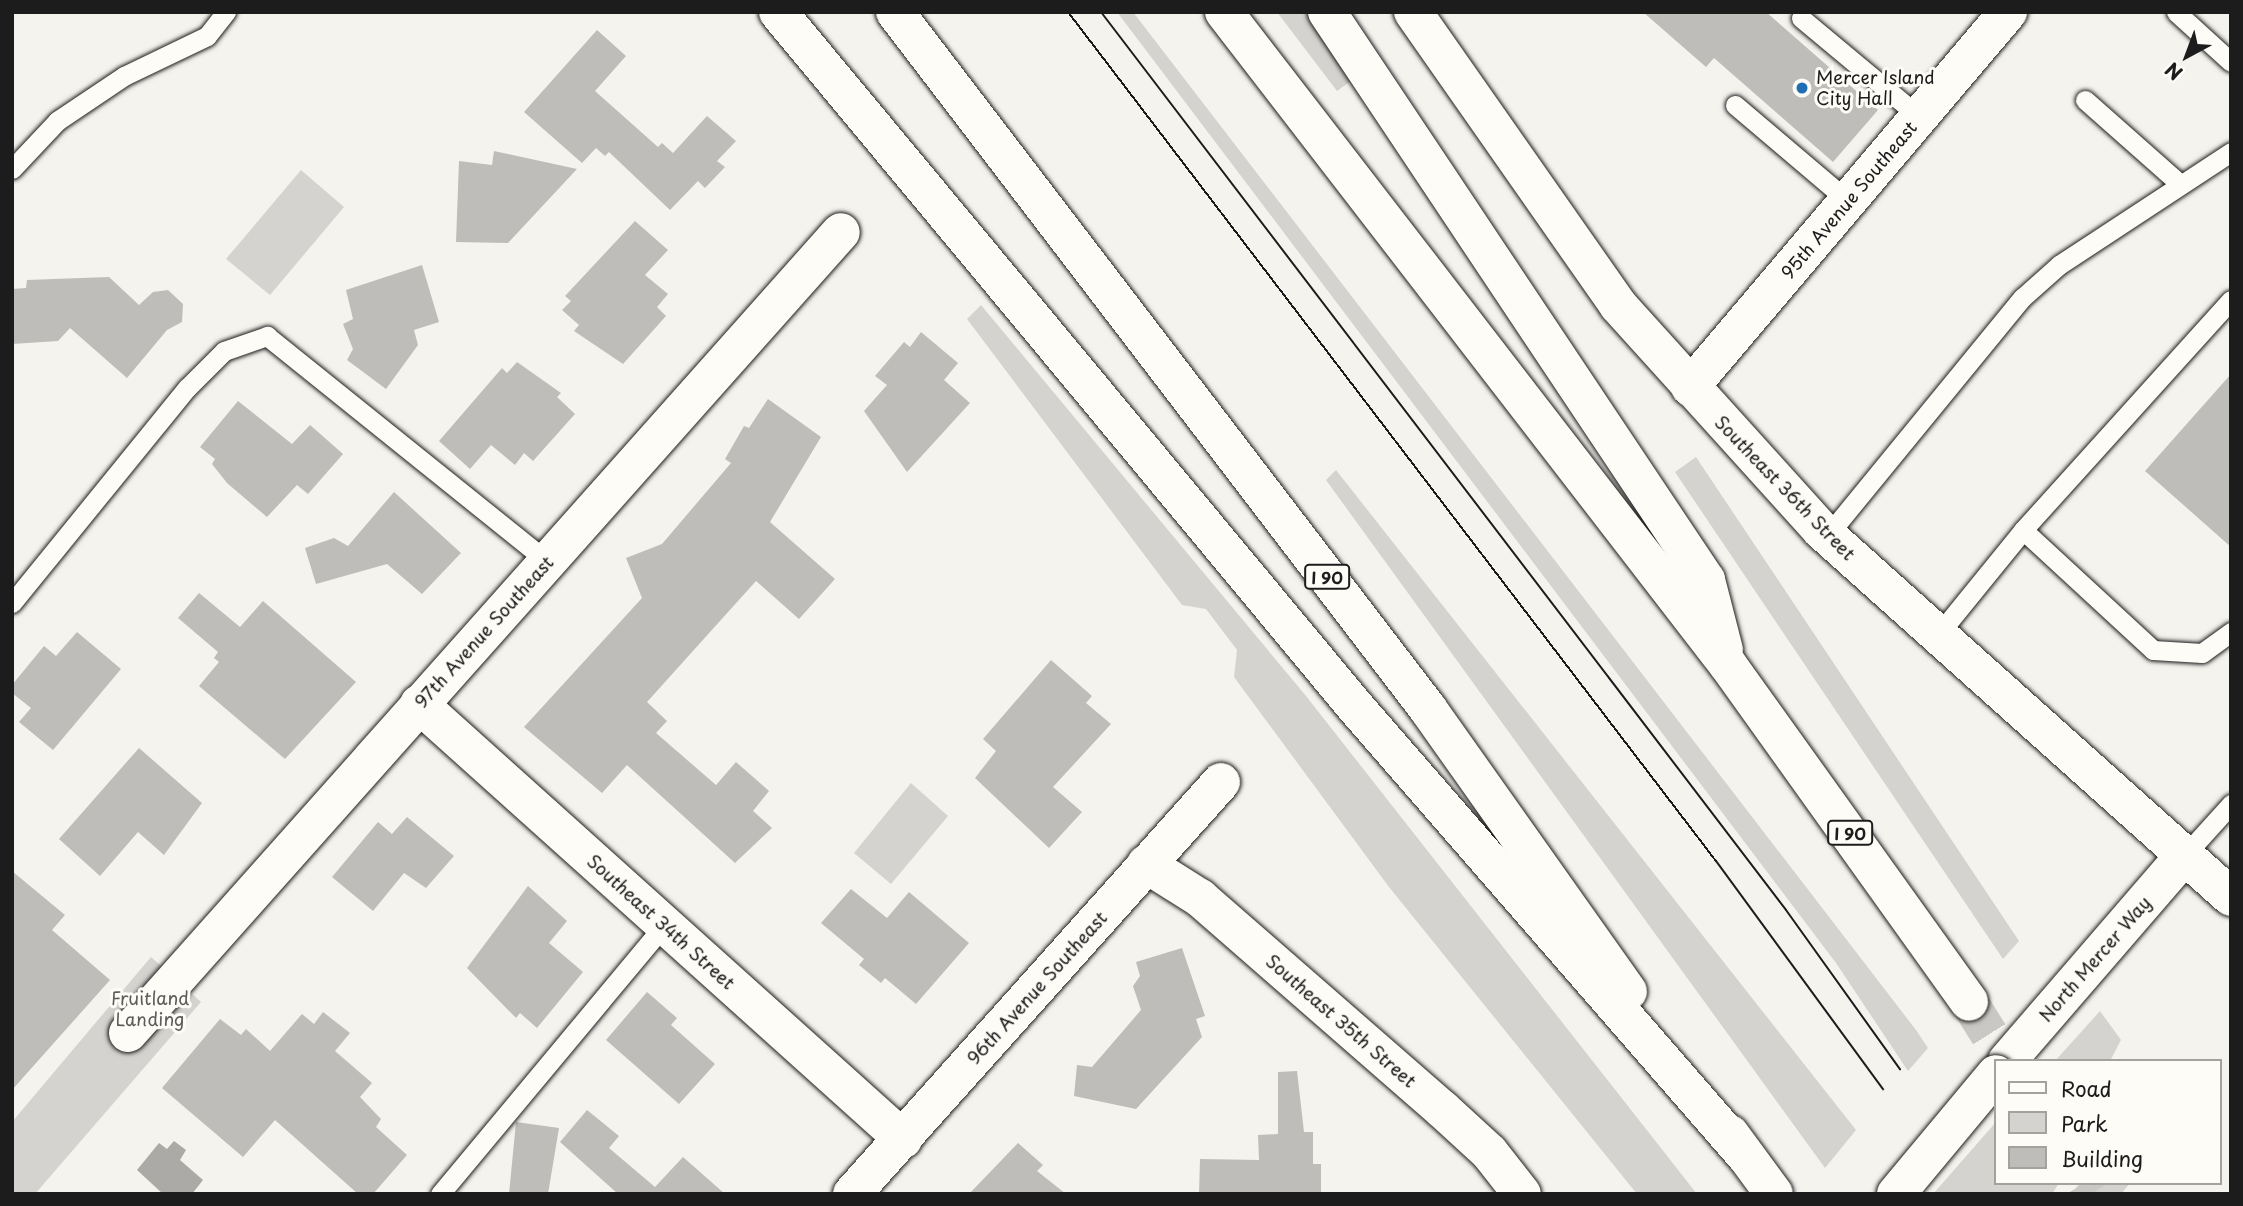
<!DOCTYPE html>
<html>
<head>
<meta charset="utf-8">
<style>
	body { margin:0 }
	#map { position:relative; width:2243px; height:1206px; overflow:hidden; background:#f4f3ee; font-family:"Playpen Sans",sans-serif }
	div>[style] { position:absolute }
	.green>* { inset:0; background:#d4d3cf }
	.water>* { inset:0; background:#abaaa6 }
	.building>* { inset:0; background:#bebdba }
	.motorway-tunnel>* { height:38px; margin-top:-19px; transform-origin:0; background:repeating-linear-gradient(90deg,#c9c8c4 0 38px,transparent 0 57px) }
	.roads { filter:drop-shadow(0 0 2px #1c1c1c) drop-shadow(0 0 2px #1c1c1c) }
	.service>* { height:19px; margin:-9.5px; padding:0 9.5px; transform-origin:9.5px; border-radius:9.5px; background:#fdfcf7 }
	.minor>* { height:38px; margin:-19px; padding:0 19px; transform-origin:19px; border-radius:19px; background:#fdfcf7 }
	.tertiary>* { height:38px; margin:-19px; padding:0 19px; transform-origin:19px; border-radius:19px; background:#fdfcf7 }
	.motorway>* { height:38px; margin:-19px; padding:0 19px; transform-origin:19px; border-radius:19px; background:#fdfcf7 }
	.tram>* { height:2px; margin:-1px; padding:0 1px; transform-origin:1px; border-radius:1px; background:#1c1c1c }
	.bridges { filter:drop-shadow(0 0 2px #1c1c1c) drop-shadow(0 0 2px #1c1c1c) }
	.tertiary-bridge>* { height:38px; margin:-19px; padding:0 19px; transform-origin:19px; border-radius:19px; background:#fdfcf7 }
	.dots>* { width:19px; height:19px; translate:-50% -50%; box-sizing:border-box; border:4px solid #fdfcf7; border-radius:50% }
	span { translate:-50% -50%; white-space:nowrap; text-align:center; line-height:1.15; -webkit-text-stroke:6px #fdfcf7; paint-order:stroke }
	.shield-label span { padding:2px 5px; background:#fdfcf7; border:2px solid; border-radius:5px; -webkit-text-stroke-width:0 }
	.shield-label { font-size:16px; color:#1c1c1c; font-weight:700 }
	.poi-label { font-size:18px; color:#1c1c1c }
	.left { translate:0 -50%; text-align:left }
	.street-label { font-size:18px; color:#1c1c1c }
	.park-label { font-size:18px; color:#5c5c5b }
	.frame { position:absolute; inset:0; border:14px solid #1c1c1c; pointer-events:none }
	.legend { position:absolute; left:1994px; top:1059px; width:228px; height:126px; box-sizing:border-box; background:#fdfcf7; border:2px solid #a3a29f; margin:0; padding:9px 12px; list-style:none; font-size:21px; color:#1c1c1c }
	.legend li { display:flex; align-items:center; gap:14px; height:35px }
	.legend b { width:35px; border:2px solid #a3a29f }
	.north { position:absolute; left:2152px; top:21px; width:70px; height:70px; -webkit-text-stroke:5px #fdfcf7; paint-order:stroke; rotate:221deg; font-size:19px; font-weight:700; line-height:28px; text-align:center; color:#1c1c1c }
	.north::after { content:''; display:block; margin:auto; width:24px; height:32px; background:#1c1c1c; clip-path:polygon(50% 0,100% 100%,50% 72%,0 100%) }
</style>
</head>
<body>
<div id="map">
	<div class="green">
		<div style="clip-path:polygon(1117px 12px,1133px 12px,1916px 1030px,1928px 1048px,1908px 1071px,1836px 963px)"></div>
		<div style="clip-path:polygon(1277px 12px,1308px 12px,1351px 81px,1337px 91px)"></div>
		<div style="clip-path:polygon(301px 170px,344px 207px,270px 295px,226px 259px)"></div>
		<div style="clip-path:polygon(981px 305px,1306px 696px,1697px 1194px,1637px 1194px,1389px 887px,1234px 677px,1237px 650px,1206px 609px,1182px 605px,967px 319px)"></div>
		<div style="clip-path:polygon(1696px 457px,2019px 941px,2003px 959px,1675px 472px)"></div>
		<div style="clip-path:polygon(1336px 470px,1856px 1130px,1825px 1168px,1326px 480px)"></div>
		<div style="clip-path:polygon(911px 783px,948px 816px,891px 884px,854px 853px)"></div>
		<div style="clip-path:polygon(151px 957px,201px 1002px,35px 1194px,12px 1194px,12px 1122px)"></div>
		<div style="clip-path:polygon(2100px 1011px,2121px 1040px,2110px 1061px,2055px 1061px)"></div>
		<div style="clip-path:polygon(1996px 1122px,1996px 1183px,2059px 1183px,2052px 1194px,1933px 1194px)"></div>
		<div style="clip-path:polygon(2079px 1183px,2130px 1183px,2121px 1194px,2073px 1194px)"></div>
	</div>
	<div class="water">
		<div style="clip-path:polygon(174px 1141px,186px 1150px,180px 1160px,203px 1180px,192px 1194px,163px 1194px,137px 1170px,159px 1143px,167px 1149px)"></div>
	</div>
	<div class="building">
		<div style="clip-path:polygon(1643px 12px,1766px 12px,1878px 110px,1833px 162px,1714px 58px,1706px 67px)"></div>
		<div style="clip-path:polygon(597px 30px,626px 56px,595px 91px,658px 147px,662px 143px,673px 153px,707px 116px,736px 141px,717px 161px,725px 167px,705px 188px,698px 181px,670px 210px,609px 152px,605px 156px,596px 148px,582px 163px,524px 112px)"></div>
		<div style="clip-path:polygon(494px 151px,577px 169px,508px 243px,456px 242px,459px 161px,492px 165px)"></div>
		<div style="clip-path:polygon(635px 221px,668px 250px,645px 275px,668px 294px,657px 307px,666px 316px,623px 364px,574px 331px,579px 325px,562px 310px,571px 301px,565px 296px)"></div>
		<div style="clip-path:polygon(422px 265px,439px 322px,414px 330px,418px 345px,386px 389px,347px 360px,353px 349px,343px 324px,353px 319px,346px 290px)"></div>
		<div style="clip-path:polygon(109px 277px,139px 305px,153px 292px,168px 290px,183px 304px,182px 322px,167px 330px,127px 378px,70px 328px,58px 341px,12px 344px,12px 289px,26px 288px,27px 280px)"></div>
		<div style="clip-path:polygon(921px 332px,958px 363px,944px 380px,970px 403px,907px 472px,864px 411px,887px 385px,875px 376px,904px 342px,910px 347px)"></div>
		<div style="clip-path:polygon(517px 362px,561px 393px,557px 397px,575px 414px,533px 461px,524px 453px,515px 465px,491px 445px,470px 469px,439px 441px,502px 368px,507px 373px)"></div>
		<div style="clip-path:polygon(2231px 374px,2231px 547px,2145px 471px)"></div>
		<div style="clip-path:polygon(768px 399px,821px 437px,770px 522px,835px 579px,799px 619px,756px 581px,647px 702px,667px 721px,656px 733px,716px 785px,736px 762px,769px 791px,753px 811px,772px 828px,735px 863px,627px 765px,602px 793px,524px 727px,642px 598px,626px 558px,662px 544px,731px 463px,725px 459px,744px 426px,749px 428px)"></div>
		<div style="clip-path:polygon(238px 401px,292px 444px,310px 425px,343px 454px,308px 494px,297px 485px,267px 517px,227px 483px,212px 464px,215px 459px,200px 447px)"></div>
		<div style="clip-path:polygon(394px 492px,461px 553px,422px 594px,387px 564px,316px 584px,305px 548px,334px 538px,348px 546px)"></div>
		<div style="clip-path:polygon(199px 593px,240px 627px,263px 601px,356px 682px,285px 759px,199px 686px,219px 662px,214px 658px,218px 652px,178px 618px)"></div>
		<div style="clip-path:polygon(77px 632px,121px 669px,53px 750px,19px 722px,31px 708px,12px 693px,12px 685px,44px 646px,56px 656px)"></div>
		<div style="clip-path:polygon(1051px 660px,1092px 696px,1086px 703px,1111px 724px,1053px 787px,1082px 812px,1049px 848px,975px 778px,996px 751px,983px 739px)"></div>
		<div style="clip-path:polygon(139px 748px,202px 803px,164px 855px,138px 832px,100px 876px,59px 839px)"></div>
		<div style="clip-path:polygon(407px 817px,454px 856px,426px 888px,404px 873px,373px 911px,332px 877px,378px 822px,392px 834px)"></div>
		<div style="clip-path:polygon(12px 871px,65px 915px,52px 930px,110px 980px,12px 1090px)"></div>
		<div style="clip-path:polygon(528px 886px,567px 921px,549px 943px,583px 972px,537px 1028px,520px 1013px,516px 1018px,467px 968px)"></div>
		<div style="clip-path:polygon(851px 889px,887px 918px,909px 892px,969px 943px,916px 1004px,885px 978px,881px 983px,859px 965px,864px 959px,821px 923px)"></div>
		<div style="clip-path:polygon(1182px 948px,1205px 1016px,1196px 1019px,1202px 1037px,1136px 1109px,1074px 1096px,1077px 1065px,1092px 1067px,1141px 1010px,1133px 986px,1140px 976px,1136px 962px)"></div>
		<div style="clip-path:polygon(647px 992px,677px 1018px,671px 1025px,715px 1064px,679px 1104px,606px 1040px)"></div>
		<div style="clip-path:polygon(323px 1012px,350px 1033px,335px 1051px,372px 1083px,360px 1097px,381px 1119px,376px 1127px,407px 1155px,373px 1194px,358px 1194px,275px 1120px,243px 1157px,162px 1088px,220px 1019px,241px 1035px,246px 1029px,270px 1051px,302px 1014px,314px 1024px)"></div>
		<div style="clip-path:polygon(1297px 1071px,1304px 1132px,1313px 1132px,1313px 1164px,1321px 1164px,1321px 1194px,1199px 1194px,1200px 1159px,1259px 1160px,1258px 1135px,1278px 1134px,1278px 1072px)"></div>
		<div style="clip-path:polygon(587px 1110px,619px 1136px,609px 1148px,655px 1187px,683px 1157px,725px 1194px,618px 1194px,560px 1142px)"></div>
		<div style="clip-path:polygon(516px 1122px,559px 1128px,548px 1194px,509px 1194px)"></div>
		<div style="clip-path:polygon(1018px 1143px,1043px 1165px,1037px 1171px,1066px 1194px,969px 1194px)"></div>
	</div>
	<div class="motorway-tunnel">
		<div style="left:1969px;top:1002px;width:70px;rotate:57.9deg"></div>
		<div style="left:2084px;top:1183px;width:13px;rotate:58deg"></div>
	</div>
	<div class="roads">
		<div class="service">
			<div style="left:2176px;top:12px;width:74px;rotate:42.3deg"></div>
			<div style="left:1801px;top:18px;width:155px;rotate:39.8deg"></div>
			<div style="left:2085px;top:100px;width:127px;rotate:41.5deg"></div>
			<div style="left:1735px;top:105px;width:148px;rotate:40.3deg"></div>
			<div style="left:12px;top:169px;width:66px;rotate:-46.8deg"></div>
			<div style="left:57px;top:121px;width:81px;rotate:-33.9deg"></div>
			<div style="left:124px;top:76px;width:92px;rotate:-25.7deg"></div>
			<div style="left:207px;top:36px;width:31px;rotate:-52deg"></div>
			<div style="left:2023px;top:530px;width:177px;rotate:42.7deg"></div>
			<div style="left:2153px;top:650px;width:49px;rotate:3.5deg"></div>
			<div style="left:2202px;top:653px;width:36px;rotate:-36deg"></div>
			<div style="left:1827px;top:536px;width:308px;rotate:-50.7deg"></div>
			<div style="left:2022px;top:298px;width:50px;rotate:-41.7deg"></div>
			<div style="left:2059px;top:265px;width:206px;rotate:-33.3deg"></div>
			<div style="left:12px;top:603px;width:277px;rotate:-50.9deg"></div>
			<div style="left:187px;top:388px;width:52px;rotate:-45deg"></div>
			<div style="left:224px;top:351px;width:46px;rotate:-19.2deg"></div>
			<div style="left:267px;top:336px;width:359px;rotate:38.8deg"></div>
			<div style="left:1937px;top:636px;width:136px;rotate:-50.9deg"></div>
			<div style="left:2023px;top:530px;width:310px;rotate:-47.9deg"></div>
			<div style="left:2183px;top:857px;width:72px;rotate:-47.8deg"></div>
			<div style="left:440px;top:1194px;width:350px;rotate:-50.2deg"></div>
		</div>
		<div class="minor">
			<div style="left:1690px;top:387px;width:492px;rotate:-49.7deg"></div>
			<div style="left:419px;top:704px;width:651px;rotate:41.95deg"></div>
			<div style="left:1146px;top:864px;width:64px;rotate:32.2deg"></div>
			<div style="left:1200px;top:898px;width:321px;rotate:41.1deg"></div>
			<div style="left:1442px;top:1109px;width:64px;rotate:42.5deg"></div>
			<div style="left:1489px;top:1152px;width:53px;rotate:51.8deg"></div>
			<div style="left:128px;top:1033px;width:1072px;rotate:-48.33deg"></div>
			<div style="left:852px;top:1194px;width:553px;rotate:-48.15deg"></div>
		</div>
		<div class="tertiary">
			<div style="left:1413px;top:12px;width:358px;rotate:55deg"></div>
			<div style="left:1618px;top:305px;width:303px;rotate:47.9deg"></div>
			<div style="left:1821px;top:530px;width:550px;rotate:41.83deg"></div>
			<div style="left:2007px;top:1061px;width:269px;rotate:-49.2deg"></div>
		</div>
		<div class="motorway">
			<div style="left:778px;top:12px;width:898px;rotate:50.28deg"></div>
			<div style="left:1352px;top:703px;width:598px;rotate:49deg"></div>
			<div style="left:895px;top:12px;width:877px;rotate:52.59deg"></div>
			<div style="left:1428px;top:709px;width:346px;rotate:54.7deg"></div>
			<div style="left:1224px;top:12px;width:825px;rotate:52.34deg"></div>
			<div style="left:1728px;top:665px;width:414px;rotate:54.4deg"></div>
			<div style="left:1327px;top:12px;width:683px;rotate:56.29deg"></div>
			<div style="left:1706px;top:580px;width:72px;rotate:75.6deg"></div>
			<div style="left:1730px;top:1134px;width:74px;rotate:53.7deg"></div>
		</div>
	</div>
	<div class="tram">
		<div style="left:1068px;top:12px;width:1068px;rotate:52.65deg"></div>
		<div style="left:1716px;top:861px;width:283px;rotate:53.8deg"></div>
		<div style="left:1101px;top:12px;width:1129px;rotate:52.66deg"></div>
		<div style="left:1786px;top:910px;width:196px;rotate:54.4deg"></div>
	</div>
	<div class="bridges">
		<div class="tertiary-bridge">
			<div style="left:1896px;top:1194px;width:156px;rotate:-50.2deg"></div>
		</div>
	</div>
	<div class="dots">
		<div style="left:1802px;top:88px;background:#1f6fb2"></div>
	</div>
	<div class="shield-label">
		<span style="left:1327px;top:577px">I 90</span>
		<span style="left:1850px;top:833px">I 90</span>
	</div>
	<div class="poi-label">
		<span class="left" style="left:1816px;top:88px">Mercer Island<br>City Hall</span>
	</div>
	<div class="street-label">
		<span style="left:1849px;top:200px;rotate:-50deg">95th Avenue Southeast</span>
		<span style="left:1785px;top:488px;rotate:46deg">Southeast 36th Street</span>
		<span style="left:484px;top:632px;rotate:-48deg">97th Avenue Southeast</span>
		<span style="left:661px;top:922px;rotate:42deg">Southeast 34th Street</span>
		<span style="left:2095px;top:959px;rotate:-49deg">North Mercer Way</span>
		<span style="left:1037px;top:988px;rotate:-48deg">96th Avenue Southeast</span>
		<span style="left:1341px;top:1021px;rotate:41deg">Southeast 35th Street</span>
	</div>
	<div class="park-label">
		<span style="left:150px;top:1009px">Fruitland<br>Landing</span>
	</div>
	<div class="frame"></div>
	<ul class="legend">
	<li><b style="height:9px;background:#fdfcf7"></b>Road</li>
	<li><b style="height:19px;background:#d4d3cf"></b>Park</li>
	<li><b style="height:19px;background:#bebdba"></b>Building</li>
	</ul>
	<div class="north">N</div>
</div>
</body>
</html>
